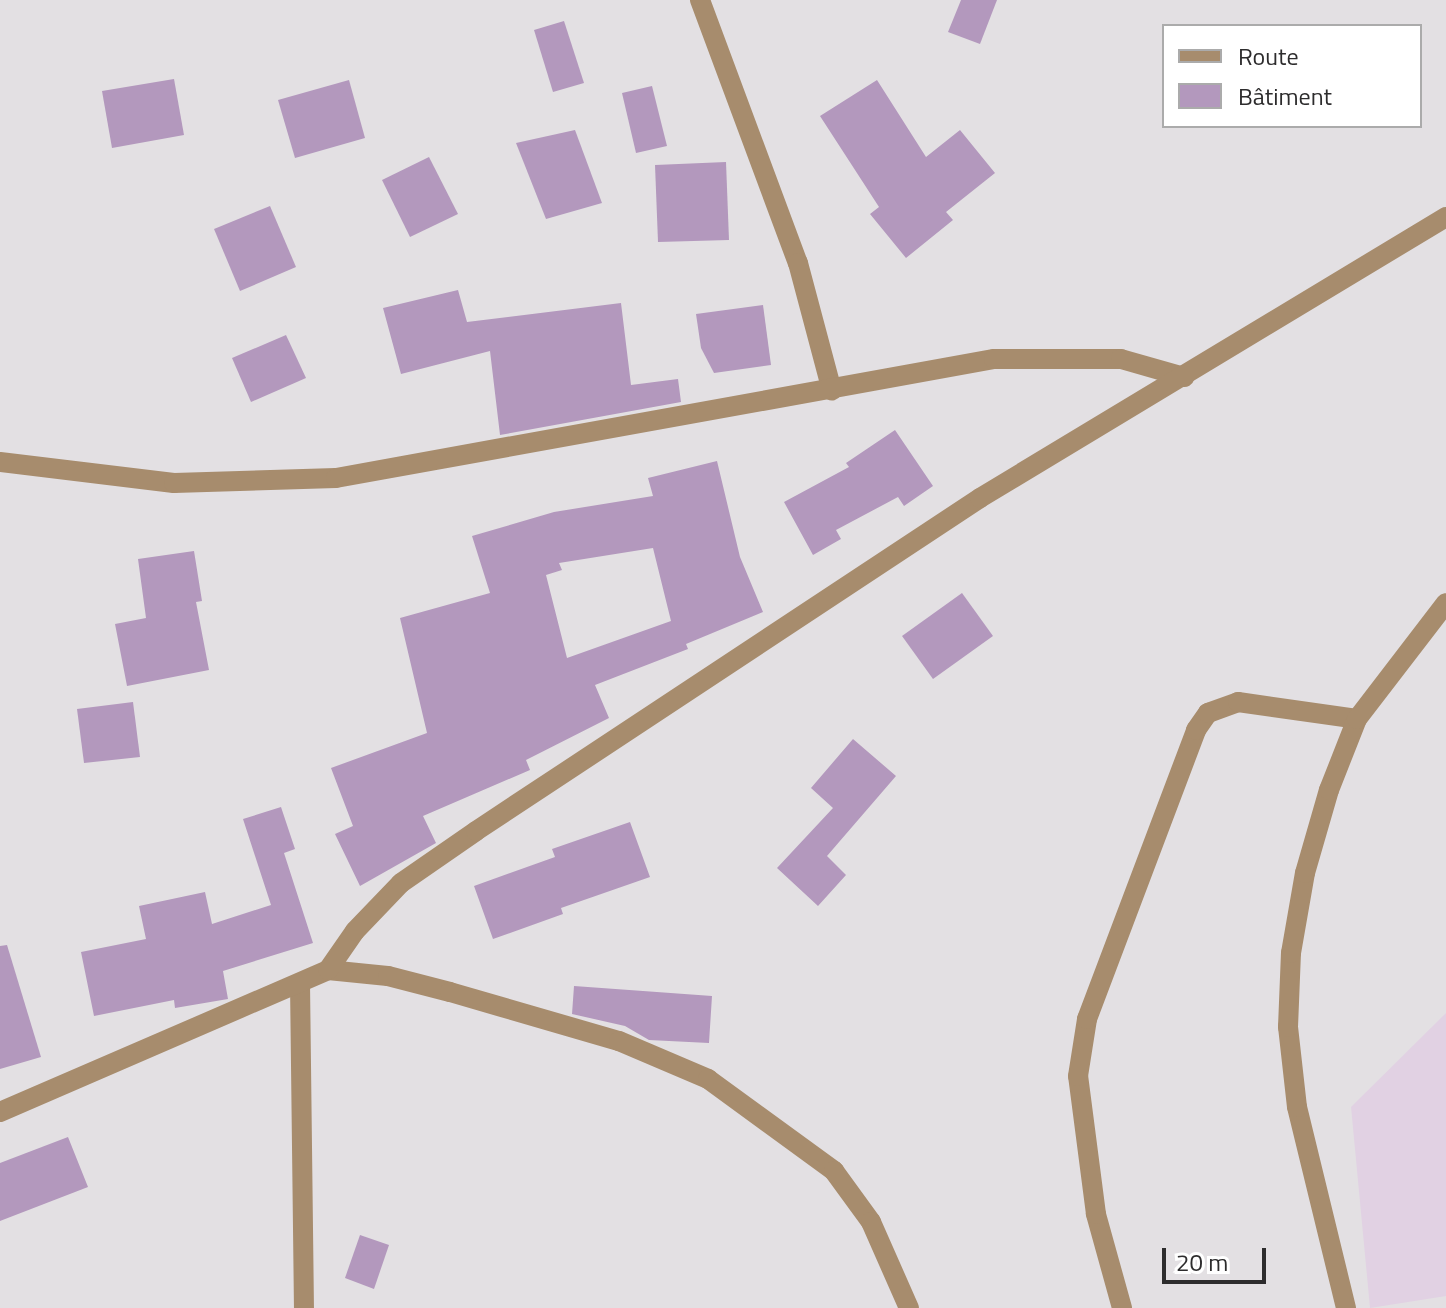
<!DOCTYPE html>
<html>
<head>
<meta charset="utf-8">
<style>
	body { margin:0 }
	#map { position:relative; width:1446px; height:1308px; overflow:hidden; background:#e3e0e3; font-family:"Titillium Web",sans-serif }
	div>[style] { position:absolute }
	.education>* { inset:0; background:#e1d1e3 }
	.building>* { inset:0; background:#b398bd }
	.minor>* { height:20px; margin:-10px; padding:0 10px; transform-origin:10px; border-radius:10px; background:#a78c6d }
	span { translate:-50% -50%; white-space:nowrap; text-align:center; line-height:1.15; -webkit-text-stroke:6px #fff; paint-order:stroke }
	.legend { position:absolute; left:1162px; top:24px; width:260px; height:104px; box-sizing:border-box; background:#fff; border:2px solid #ababab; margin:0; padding:10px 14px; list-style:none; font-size:24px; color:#2d2c2d }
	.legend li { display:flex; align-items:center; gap:16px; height:40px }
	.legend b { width:40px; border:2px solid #ababab }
	.scale { position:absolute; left:1162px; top:1248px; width:104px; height:36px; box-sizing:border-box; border:4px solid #2d2c2d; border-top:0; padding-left:10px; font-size:24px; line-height:28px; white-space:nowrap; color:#2d2c2d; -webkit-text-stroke:6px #fff; paint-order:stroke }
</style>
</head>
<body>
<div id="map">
	<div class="education">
		<div style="clip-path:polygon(1446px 1013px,1446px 1296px,1370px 1308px,1351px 1107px)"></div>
	</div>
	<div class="building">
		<div style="clip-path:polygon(961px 0,997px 0,980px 44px,948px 32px)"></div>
		<div style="clip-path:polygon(564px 21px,584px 83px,553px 92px,534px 30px)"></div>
		<div style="clip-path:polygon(174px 79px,184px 135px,112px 148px,102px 91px)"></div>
		<div style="clip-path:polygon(349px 80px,365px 138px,295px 158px,278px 100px)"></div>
		<div style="clip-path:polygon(877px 80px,926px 157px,960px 130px,995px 173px,946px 212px,953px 220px,906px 258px,870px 214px,879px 207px,820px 116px)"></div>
		<div style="clip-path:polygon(652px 86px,667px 146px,636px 153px,622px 93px)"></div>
		<div style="clip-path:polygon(575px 130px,602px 203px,546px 219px,516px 143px)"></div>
		<div style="clip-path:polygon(429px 157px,458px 214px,410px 237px,382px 180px)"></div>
		<div style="clip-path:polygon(726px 162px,729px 240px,658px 242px,655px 165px)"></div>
		<div style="clip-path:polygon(270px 206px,296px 267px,240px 291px,214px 229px)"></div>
		<div style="clip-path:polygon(458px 290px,467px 322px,621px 303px,631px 385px,678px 379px,681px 402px,500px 435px,490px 351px,401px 374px,383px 308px)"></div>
		<div style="clip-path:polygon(763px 305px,771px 365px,714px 373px,701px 348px,696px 314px)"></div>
		<div style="clip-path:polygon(286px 335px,306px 378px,251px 402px,232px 358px)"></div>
		<div style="clip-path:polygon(895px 430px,933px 486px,904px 506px,898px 497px,836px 530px,841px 539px,813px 555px,784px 502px,849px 467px,846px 463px)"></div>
		<div style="clip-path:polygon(evenodd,717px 461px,740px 557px,763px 612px,686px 644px,688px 649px,595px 685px,609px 718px,526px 760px,530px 770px,423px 816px,436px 843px,360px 886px,335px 834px,353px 826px,331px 768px,427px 733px,400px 618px,490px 593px,472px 536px,554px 512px,653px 496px,648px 478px,717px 461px,653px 548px,671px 621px,567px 658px,546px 575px,562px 570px,559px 563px,653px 548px)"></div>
		<div style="clip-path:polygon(194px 551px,202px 601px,196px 602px,209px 670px,127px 686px,115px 624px,146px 618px,138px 559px)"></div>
		<div style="clip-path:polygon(962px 593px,993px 636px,933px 679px,902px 636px)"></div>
		<div style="clip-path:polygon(133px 702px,140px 757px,84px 763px,77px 709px)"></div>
		<div style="clip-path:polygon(853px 739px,896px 776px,827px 856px,846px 875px,818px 906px,777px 868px,833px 808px,811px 788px)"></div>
		<div style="clip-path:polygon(281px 807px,295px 849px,284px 853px,313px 943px,223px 971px,228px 999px,175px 1008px,174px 1000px,94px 1016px,81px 952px,146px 939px,139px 906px,205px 892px,212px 924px,271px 905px,243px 819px)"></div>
		<div style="clip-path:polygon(630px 822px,650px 877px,561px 908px,563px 914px,493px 939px,474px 886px,555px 857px,552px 849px)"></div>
		<div style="clip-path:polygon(7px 945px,41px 1057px,0 1069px,0 946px)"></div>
		<div style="clip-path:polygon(574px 986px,712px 996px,709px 1043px,649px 1040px,625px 1026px,572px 1014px)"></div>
		<div style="clip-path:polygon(68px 1137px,88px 1187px,0 1221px,0 1163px)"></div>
		<div style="clip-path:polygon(360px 1235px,389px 1245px,374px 1289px,345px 1278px)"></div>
	</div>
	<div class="minor">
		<div style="left:700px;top:0;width:281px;rotate:69.6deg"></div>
		<div style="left:798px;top:263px;width:132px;rotate:75.1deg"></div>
		<div style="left:0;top:462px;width:175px;rotate:6.9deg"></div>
		<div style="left:174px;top:483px;width:162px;rotate:-1.8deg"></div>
		<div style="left:336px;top:478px;width:669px;rotate:-10.25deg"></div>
		<div style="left:994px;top:359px;width:127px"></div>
		<div style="left:1121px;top:359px;width:66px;rotate:15.9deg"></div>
		<div style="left:328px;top:970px;width:60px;rotate:5.7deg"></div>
		<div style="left:388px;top:976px;width:64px;rotate:14.5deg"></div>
		<div style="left:450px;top:992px;width:176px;rotate:16.2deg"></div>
		<div style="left:619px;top:1041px;width:97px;rotate:23.1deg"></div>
		<div style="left:708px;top:1079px;width:156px;rotate:36.1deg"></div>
		<div style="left:834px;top:1171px;width:63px;rotate:54deg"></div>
		<div style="left:871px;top:1222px;width:94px;rotate:66.2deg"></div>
		<div style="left:300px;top:983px;width:325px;rotate:89.3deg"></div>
		<div style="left:0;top:1112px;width:357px;rotate:-23.4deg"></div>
		<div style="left:328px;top:970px;width:47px;rotate:-55.3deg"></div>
		<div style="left:355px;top:931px;width:66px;rotate:-46.2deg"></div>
		<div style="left:401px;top:883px;width:91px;rotate:-34.7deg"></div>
		<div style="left:476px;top:831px;width:604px;rotate:-33.45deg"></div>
		<div style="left:980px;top:498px;width:544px;rotate:-31.09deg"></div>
		<div style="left:1122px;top:1308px;width:98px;rotate:-105.5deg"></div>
		<div style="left:1096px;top:1214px;width:139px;rotate:-97.4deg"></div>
		<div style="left:1078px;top:1076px;width:58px;rotate:-81deg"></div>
		<div style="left:1087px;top:1019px;width:309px;rotate:-69.3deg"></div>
		<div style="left:1196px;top:730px;width:21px;rotate:-55deg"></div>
		<div style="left:1208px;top:713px;width:32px;rotate:-20deg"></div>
		<div style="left:1238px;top:702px;width:120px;rotate:8.1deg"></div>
		<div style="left:1346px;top:1308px;width:207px;rotate:-103.7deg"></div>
		<div style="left:1297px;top:1107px;width:81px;rotate:-96.4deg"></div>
		<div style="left:1288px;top:1027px;width:74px;rotate:-87.7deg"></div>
		<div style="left:1291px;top:953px;width:81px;rotate:-80.1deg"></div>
		<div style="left:1305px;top:873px;width:86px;rotate:-73.9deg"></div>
		<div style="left:1329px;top:790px;width:76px;rotate:-68.5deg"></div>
		<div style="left:1357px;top:719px;width:146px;rotate:-52.5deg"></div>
	</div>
	<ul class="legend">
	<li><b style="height:10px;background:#a78c6d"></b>Route</li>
	<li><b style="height:22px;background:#b398bd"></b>Bâtiment</li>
	</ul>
	<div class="scale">20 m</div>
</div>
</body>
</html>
